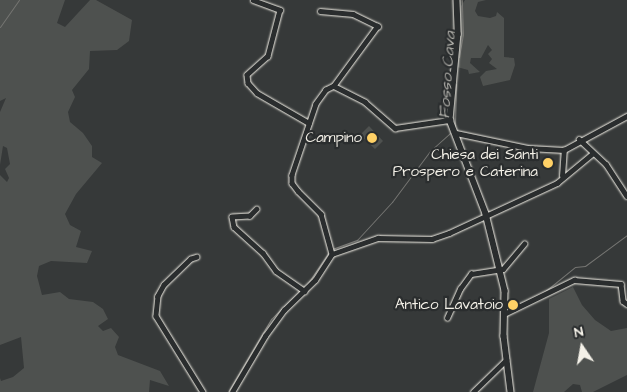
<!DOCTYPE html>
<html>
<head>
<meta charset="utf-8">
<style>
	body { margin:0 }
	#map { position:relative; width:627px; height:392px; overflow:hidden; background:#363939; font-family:"Architects Daughter",sans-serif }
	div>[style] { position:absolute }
	.green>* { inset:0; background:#4e514f }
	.stream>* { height:1px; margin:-0.5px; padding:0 0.5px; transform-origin:0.5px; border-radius:0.5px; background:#757572 }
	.roads { filter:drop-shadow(0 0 1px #f4f1e8) drop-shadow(0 0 1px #f4f1e8) }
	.street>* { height:4.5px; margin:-2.25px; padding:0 2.25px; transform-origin:2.25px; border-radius:2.25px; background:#2a2d2e }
	.secondary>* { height:5.5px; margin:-2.75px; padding:0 2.75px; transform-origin:2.75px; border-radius:2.75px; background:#2a2d2e }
	.dots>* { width:14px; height:14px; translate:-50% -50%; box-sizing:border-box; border:2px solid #2a2d2e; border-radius:50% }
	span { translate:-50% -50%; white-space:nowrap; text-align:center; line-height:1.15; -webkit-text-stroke:4.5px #2a2d2e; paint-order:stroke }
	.poi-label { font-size:15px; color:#f4f1e8 }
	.right { translate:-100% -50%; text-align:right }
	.water-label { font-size:16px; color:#b4b3ad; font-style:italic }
	.north { position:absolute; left:557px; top:322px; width:50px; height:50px; -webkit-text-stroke:4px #2a2d2e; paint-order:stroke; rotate:348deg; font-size:14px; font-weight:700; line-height:20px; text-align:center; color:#f4f1e8 }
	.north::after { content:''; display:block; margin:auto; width:18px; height:22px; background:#f4f1e8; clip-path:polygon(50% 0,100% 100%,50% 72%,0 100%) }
</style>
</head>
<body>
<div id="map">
	<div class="green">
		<div style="clip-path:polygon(0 0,65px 0,57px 23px,65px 27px,90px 0,96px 0,132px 20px,129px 41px,117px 50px,90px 51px,89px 69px,72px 90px,75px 97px,68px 112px,70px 122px,83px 133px,92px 146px,92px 157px,102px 163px,76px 194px,65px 214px,70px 225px,81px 231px,76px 247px,92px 251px,87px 263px,51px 261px,39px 266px,37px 276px,42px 295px,60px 292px,69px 299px,93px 302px,103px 309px,108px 319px,98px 326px,103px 331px,111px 328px,119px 337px,115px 347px,118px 355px,160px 371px,169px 386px,150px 380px,149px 392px,0 392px,0 378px,1px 381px,13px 377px,24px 368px,21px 337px,0 345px,0 175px,7px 182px,9px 178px,5px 169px,10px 164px,7px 148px,3px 146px,0 165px,0 112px,6px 98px,0 101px)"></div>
		<div style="clip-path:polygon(465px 0,486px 0,478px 2px,475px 11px,478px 16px,490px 18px,496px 16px,497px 12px,504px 18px,504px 57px,514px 58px,515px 65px,510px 80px,483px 86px,480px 77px,486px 71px,497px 69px,489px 63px,492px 59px,488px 54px,492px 50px,488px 45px,481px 58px,471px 58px,470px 63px,480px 72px,469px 74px,468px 70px,457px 67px,461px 6px)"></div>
		<div style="clip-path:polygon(369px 126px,383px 141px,375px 149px,360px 135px)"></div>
		<div style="clip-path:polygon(573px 287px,582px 305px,595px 320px,611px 331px,627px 328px,627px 375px,593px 392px,582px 392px,580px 385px,573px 384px,564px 392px,533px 392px,549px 333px,549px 299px)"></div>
	</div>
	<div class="stream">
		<div style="left:0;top:27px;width:33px;rotate:-55deg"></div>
		<div style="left:459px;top:57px;width:23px;rotate:-80deg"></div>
		<div style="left:463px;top:34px;width:34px;rotate:-92deg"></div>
		<div style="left:455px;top:127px;width:43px;rotate:-88.7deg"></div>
		<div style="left:332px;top:249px;width:27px;rotate:-20deg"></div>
		<div style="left:357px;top:240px;width:52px;rotate:-47.4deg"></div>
		<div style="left:392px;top:202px;width:64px;rotate:-53.3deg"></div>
		<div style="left:430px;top:151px;width:28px;rotate:-42deg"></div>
		<div style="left:306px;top:286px;width:41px;rotate:-55.9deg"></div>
		<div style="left:543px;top:293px;width:41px;rotate:-39.1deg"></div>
		<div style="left:575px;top:267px;width:10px;rotate:-6deg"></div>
		<div style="left:585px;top:266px;width:52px;rotate:-36.4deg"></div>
		<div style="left:228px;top:392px;width:85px;rotate:-59.5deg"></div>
		<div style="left:271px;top:319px;width:42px;rotate:-44deg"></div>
	</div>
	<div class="roads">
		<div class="street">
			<div style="left:253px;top:0;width:29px;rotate:20deg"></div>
			<div style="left:280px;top:10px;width:48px;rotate:104.6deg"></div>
			<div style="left:268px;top:56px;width:28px;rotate:138deg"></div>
			<div style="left:247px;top:75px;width:8px;rotate:83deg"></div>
			<div style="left:248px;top:83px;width:13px;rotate:48deg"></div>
			<div style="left:257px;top:93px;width:60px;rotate:30deg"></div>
			<div style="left:320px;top:11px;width:33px;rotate:5deg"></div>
			<div style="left:353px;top:14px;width:28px;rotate:26deg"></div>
			<div style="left:378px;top:26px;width:74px;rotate:126.3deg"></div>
			<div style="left:334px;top:86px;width:9px;rotate:153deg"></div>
			<div style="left:326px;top:90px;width:17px;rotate:126deg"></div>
			<div style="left:316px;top:104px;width:75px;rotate:108.7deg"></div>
			<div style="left:292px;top:175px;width:8px;rotate:90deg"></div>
			<div style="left:292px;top:183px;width:10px;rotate:53deg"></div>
			<div style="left:298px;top:191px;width:33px;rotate:45deg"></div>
			<div style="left:321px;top:214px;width:41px;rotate:74.6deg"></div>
			<div style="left:334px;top:86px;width:35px;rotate:27deg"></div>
			<div style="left:365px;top:102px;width:40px;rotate:41deg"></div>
			<div style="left:395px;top:128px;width:56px;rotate:-8.3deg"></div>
			<div style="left:456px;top:133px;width:74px;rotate:11.8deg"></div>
			<div style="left:528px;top:148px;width:36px;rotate:3deg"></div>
			<div style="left:579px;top:139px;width:37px;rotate:43deg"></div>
			<div style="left:606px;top:164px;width:38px;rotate:57deg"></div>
			<div style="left:564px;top:150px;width:72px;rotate:-28.4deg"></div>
			<div style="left:562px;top:176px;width:26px;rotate:-86deg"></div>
			<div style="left:257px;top:209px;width:10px;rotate:135deg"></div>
			<div style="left:250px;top:216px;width:18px;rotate:177deg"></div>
			<div style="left:232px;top:217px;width:10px;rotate:79deg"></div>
			<div style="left:234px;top:227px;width:39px;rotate:42deg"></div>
			<div style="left:263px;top:253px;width:22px;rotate:54deg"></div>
			<div style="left:276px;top:271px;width:35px;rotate:35deg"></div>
			<div style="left:197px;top:257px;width:6px;rotate:162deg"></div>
			<div style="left:191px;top:259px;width:37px;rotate:136deg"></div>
			<div style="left:164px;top:285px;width:13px;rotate:119deg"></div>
			<div style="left:158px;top:296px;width:20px;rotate:96deg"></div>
			<div style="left:156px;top:316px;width:89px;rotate:58.3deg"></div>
			<div style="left:506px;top:313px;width:76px;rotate:-25.9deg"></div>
			<div style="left:574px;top:280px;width:47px;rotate:4.9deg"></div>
			<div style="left:621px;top:284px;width:17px;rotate:83deg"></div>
			<div style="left:623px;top:301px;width:5px;rotate:37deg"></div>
			<div style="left:447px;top:318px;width:32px;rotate:-66deg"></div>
			<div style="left:460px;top:289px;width:19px;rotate:-54deg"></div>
			<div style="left:471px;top:274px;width:32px;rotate:-9deg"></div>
			<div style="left:503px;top:269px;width:33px;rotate:-50deg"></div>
			<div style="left:232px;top:392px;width:65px;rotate:-59.5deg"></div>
			<div style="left:265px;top:336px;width:32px;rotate:-54deg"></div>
			<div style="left:284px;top:310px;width:43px;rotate:-44.1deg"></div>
			<div style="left:315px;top:280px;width:31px;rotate:-57deg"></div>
			<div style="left:332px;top:254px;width:49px;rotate:-19.2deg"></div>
			<div style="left:378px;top:238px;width:54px;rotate:1.1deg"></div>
			<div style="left:432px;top:239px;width:18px;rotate:-19deg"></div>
			<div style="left:449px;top:233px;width:119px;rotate:-24.8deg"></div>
			<div style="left:557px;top:183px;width:45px;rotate:-39.6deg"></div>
			<div style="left:473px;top:392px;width:46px;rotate:-44.1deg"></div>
		</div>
		<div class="secondary">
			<div style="left:457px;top:0;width:34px;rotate:88deg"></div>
			<div style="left:458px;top:34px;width:86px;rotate:95.3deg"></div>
			<div style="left:450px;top:120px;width:101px;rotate:69deg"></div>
			<div style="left:486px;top:214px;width:79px;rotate:76.1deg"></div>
			<div style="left:505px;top:291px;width:45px;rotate:91.3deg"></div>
			<div style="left:504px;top:336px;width:56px;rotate:82.9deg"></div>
		</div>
	</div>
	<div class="dots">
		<div style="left:372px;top:138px;background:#ffd166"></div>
		<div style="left:548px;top:163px;background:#ffd166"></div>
		<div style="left:513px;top:305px;background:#ffd166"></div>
	</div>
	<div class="poi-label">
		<span class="right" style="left:362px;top:138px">Campino</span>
		<span class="right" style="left:538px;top:163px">Chiesa dei Santi<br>Prospero e Caterina</span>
		<span class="right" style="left:503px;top:305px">Antico Lavatoio</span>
	</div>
	<div class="water-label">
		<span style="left:447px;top:75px;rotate:-86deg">Fosso Cava</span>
	</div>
	<div class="north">N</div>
</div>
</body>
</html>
